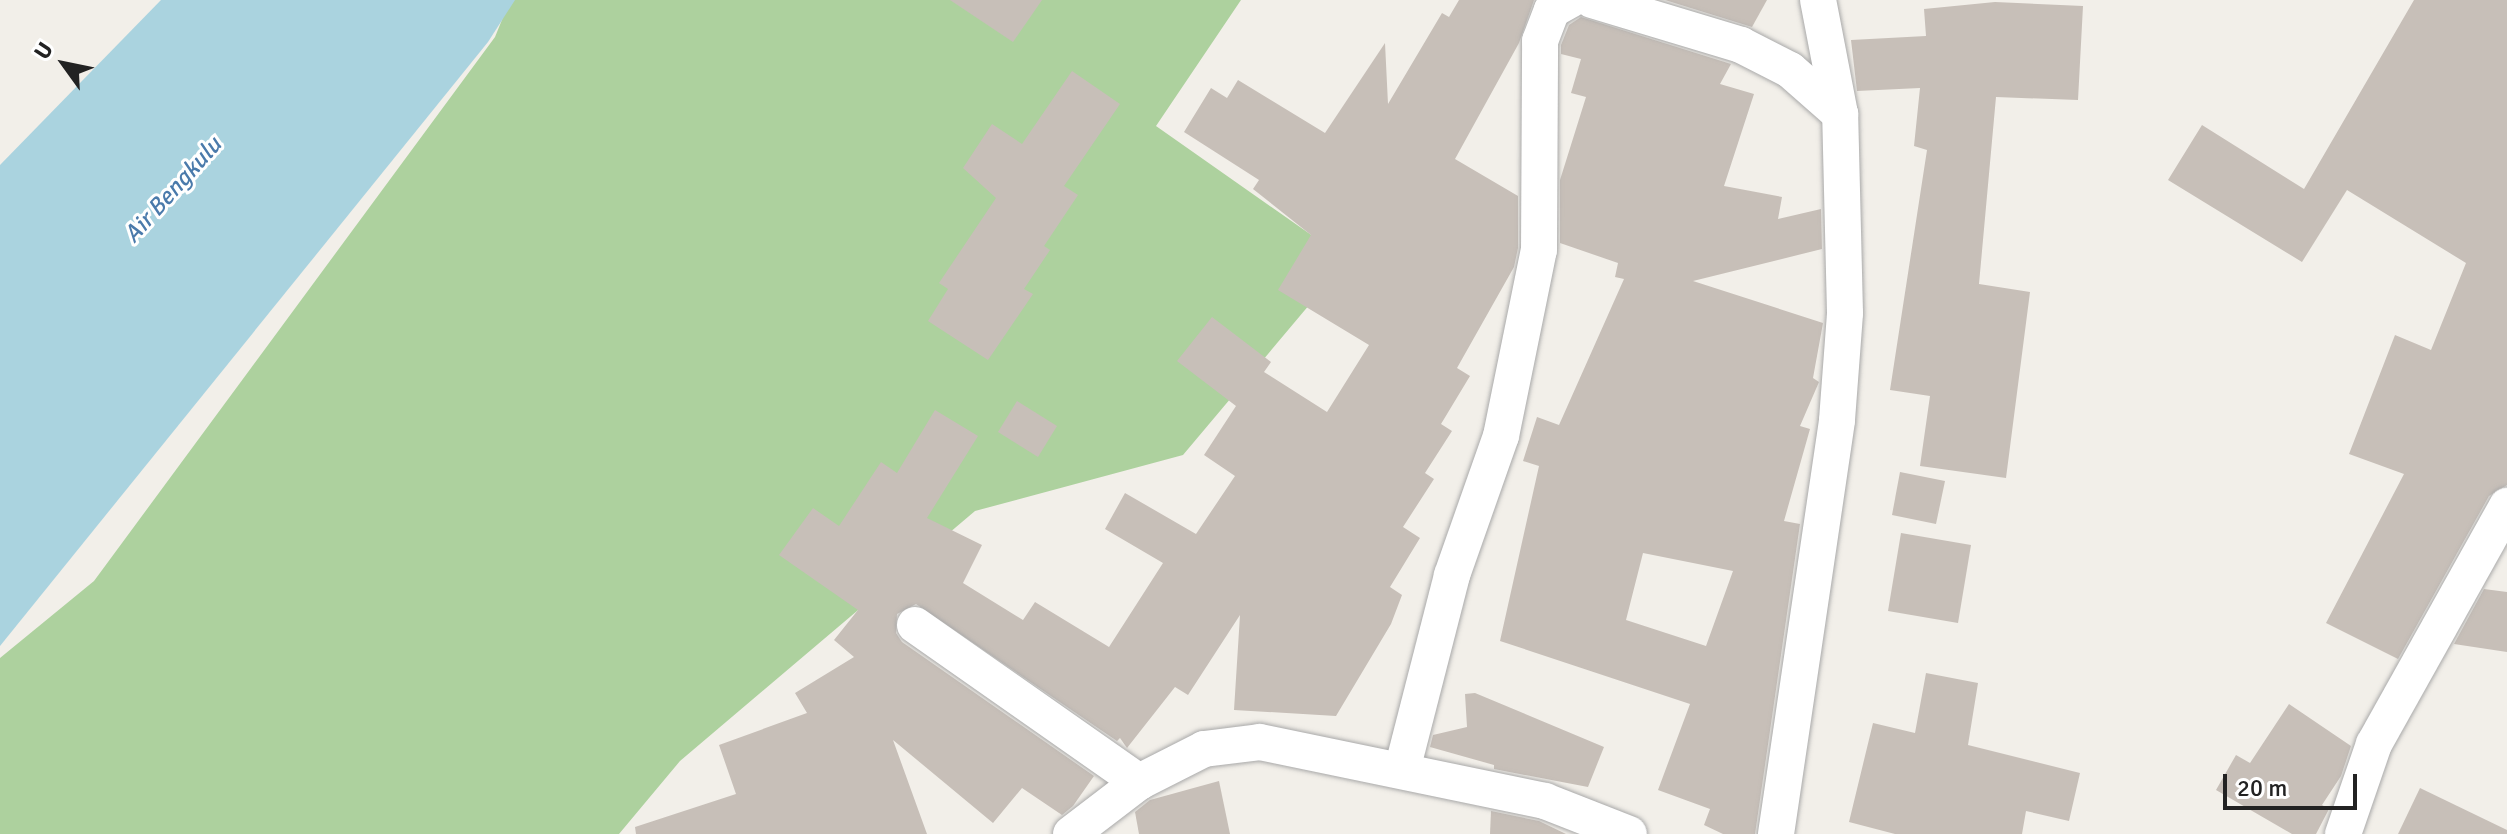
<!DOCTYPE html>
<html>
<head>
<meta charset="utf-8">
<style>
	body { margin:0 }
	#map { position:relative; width:2507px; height:834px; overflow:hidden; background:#f2efe9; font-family:Signika,sans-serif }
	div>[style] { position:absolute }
	.forest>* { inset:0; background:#add19e }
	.water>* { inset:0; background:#aad3df }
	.building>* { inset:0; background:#c7bfb8 }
	.roads { filter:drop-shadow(0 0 2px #a9a9a9) drop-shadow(0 0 2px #a9a9a9) }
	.street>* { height:36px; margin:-18px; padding:0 18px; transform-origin:18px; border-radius:18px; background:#fff }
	span { translate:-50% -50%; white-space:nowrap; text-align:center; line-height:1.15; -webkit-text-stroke:6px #fff; paint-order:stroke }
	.water-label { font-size:24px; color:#4a7aab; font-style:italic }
	.north { position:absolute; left:24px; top:24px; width:80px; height:80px; -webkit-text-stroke:6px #fff; paint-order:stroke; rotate:303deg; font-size:22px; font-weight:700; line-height:32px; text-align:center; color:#222 }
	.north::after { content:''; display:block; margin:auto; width:28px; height:36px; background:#222; clip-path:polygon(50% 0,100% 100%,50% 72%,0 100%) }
	.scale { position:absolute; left:2223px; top:774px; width:134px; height:36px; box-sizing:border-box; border:4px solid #222; border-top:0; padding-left:10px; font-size:24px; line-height:28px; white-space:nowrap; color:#222; -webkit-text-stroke:6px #fff; paint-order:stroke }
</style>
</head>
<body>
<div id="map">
	<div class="forest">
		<div style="clip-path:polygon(510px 0,1241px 0,1156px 126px,1347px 260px,1183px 455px,975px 511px,680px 761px,619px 834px,0 834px,0 658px,94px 581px,495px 37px)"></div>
	</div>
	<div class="water">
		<div style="clip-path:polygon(161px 0,515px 0,488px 42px,0 646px,0 165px)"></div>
	</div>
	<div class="building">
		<div style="clip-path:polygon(950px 0,1042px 0,1013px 42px)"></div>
		<div style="clip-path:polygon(1459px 0,1534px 0,1519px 43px,1455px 159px,1518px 196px,1518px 248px,1514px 267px,1457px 368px,1470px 376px,1441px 424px,1452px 431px,1425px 473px,1434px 479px,1403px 527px,1420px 538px,1390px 587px,1402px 595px,1391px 624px,1336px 716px,1234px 710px,1240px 615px,1188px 695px,1175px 687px,1127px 748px,1120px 738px,1117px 741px,916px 604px,897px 614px,896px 633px,902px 642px,1094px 776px,1073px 806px,1062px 815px,1022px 788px,993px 823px,893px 740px,927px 834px,636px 834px,635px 827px,736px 794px,719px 745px,807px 713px,795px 693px,854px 657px,834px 640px,858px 610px,779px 555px,813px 508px,839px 526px,881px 462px,897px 473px,935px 410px,978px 436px,927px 518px,982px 545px,963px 583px,1023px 620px,1035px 602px,1109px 647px,1163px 563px,1105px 529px,1125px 493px,1196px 534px,1235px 476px,1204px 455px,1236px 406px,1177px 361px,1212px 317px,1271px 362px,1264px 372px,1327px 412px,1369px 345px,1278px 290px,1311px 235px,1253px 189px,1259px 180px,1184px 132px,1211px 88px,1227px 98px,1238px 80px,1325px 133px,1385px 43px,1388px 104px,1442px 13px,1449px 17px)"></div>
		<div style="clip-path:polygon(1665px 0,1767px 0,1752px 27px)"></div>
		<div style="clip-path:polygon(2414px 0,2507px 0,2507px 485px,2489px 496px,2398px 659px,2326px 623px,2404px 474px,2349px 454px,2395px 335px,2431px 350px,2466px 263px,2347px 190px,2302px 262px,2168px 180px,2202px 125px,2304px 189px)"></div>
		<div style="clip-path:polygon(1995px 2px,2083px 6px,2078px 100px,1996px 97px,1979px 284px,2030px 292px,2006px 478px,1920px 466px,1930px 396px,1890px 390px,1927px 150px,1914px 146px,1920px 88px,1857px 91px,1851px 40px,1926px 36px,1924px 9px)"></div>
		<div style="clip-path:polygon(evenodd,1581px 17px,1731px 64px,1720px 84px,1754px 94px,1724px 186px,1782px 197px,1778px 219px,1821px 209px,1822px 249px,1693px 281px,1823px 323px,1813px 378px,1819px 382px,1800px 426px,1810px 429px,1784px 521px,1800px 524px,1755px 834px,1723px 834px,1704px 825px,1710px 809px,1658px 790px,1690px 704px,1500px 641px,1539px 466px,1523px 461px,1537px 417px,1559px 425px,1624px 279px,1615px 277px,1618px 263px,1560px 243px,1560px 180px,1586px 97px,1571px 93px,1581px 59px,1561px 54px,1561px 45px,1569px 25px,1581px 17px,1643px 553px,1733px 571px,1706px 646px,1626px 620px,1643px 553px)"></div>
		<div style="clip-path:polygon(1072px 71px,1120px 104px,1064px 186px,1078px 195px,1044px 246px,1050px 250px,1024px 289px,1033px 294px,988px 360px,928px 321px,948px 289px,939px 283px,996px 198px,963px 168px,992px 124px,1022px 144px)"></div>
		<div style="clip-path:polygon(1017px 401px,1057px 426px,1038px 457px,998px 432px)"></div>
		<div style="clip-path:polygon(1900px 472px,1945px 481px,1936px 524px,1892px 515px)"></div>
		<div style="clip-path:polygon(1901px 533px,1971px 545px,1958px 623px,1888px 611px)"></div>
		<div style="clip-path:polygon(2484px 589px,2507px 592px,2507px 652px,2454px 644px)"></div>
		<div style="clip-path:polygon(1926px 673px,1978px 683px,1968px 745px,2080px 773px,2069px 821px,2026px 811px,2022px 834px,1895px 834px,1849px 822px,1873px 723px,1915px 733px)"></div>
		<div style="clip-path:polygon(1475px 693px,1604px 747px,1588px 787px,1494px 769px,1494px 765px,1430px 747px,1433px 735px,1467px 727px,1465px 694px)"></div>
		<div style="clip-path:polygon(2289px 704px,2351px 746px,2341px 776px,2322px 805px,2329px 809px,2316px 834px,2292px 834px,2216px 790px,2236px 755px,2250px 763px)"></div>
		<div style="clip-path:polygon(1219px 781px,1230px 834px,1139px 834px,1135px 812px,1150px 800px)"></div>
		<div style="clip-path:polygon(2420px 788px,2507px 830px,2507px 834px,2398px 834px)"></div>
		<div style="clip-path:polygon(1491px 811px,1539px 821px,1566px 834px,1490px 834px)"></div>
	</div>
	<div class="roads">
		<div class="street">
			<div style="left:1592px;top:0;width:156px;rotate:16.8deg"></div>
			<div style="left:1741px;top:45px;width:55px;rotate:27deg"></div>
			<div style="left:1790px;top:70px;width:67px;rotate:41.3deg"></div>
			<div style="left:915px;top:625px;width:274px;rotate:35deg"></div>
			<div style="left:1402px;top:770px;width:201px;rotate:-75.6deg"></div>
			<div style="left:1452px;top:575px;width:147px;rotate:-70.6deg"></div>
			<div style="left:1501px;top:436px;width:190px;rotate:-78.5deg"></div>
			<div style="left:1539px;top:250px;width:209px;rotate:-89.7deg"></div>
			<div style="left:1540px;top:41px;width:33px;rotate:-69deg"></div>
			<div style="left:1552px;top:10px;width:21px;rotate:-29deg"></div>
			<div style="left:1071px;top:834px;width:86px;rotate:-37.4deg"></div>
			<div style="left:1139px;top:782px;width:73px;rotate:-26.9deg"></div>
			<div style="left:1204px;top:749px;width:56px;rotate:-7.1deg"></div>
			<div style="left:1260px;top:742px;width:291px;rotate:11.7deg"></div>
			<div style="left:1545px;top:801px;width:90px;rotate:21.4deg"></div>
			<div style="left:1776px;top:834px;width:418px;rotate:-81.6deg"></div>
			<div style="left:1837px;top:420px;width:107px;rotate:-85.7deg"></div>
			<div style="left:1845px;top:313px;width:199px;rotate:-91.4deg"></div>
			<div style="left:1840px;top:114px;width:116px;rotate:-100.9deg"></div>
			<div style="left:2343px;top:834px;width:95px;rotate:-71deg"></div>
			<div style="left:2374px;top:744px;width:273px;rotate:-60.8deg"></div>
		</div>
	</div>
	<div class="water-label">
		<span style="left:173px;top:190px;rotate:-48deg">Air Bengkulu</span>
	</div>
	<div class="north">U</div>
	<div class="scale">20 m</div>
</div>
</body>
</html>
